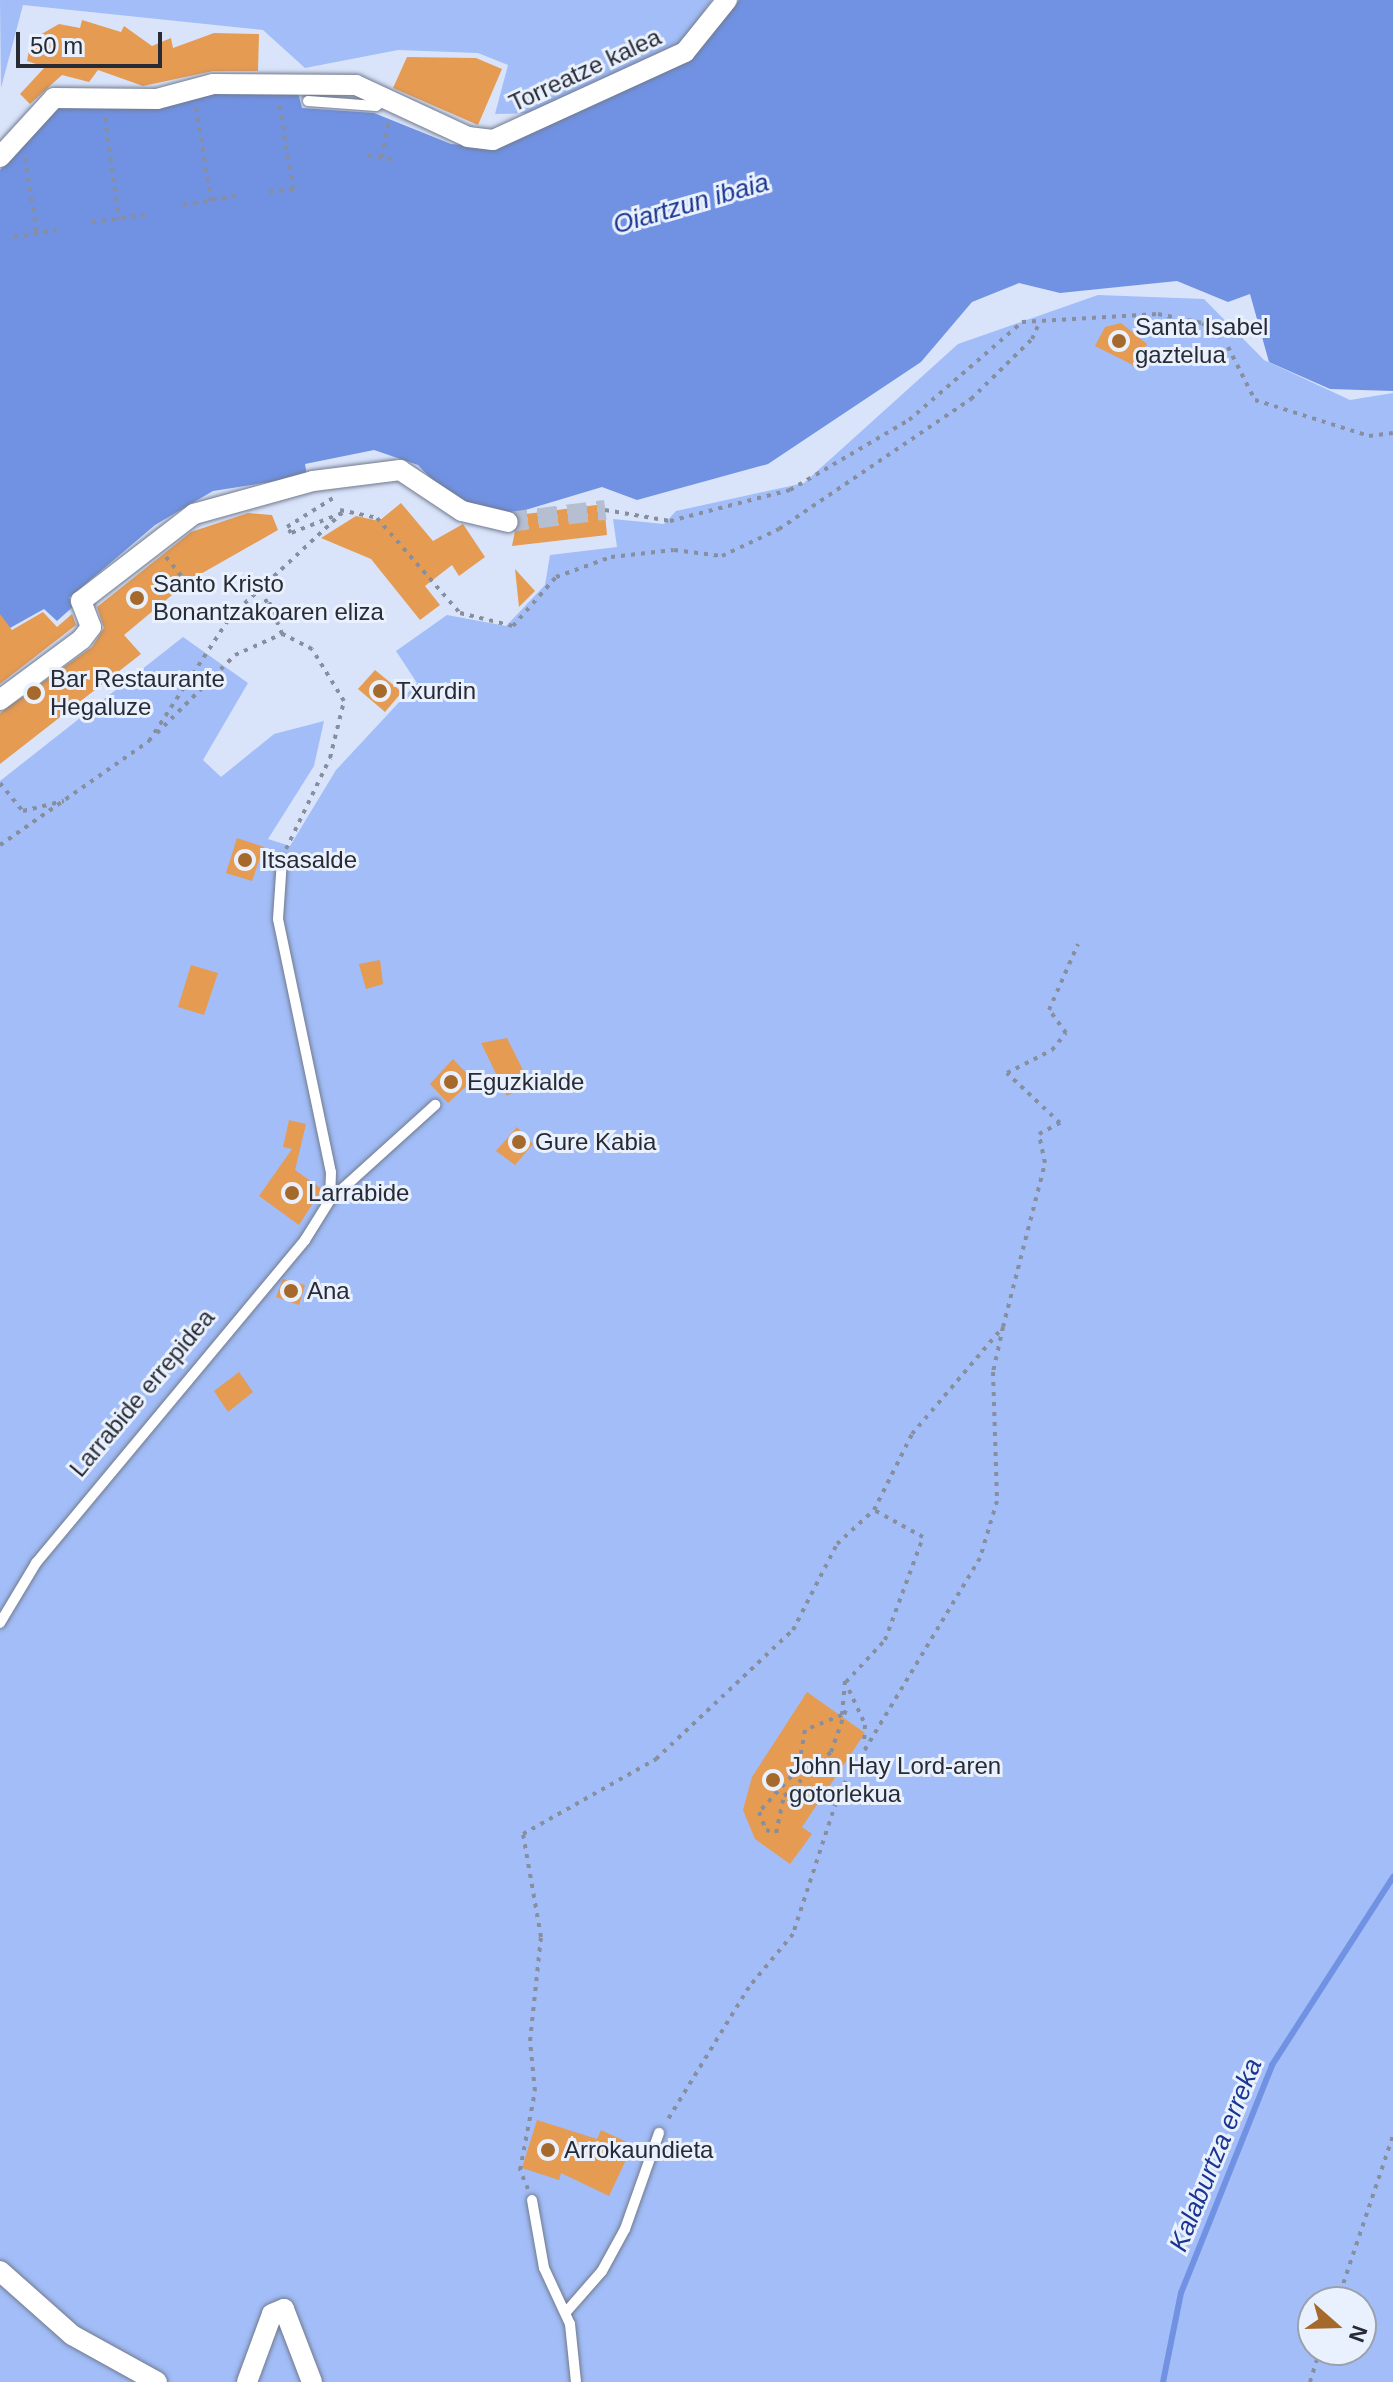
<!DOCTYPE html>
<html>
<head>
<meta charset="utf-8">
<style>
	body { margin:0 }
	#map { position:relative; width:1393px; height:2382px; overflow:hidden; background:#d9e4fa; font-family:Helvetica,sans-serif }
	div>[style] { position:absolute }
	.green>* { inset:0; background:#a2bdf7 }
	.water>* { inset:0; background:#7192e3 }
	.stream>* { height:6px; margin:-3px; padding:0 3px; transform-origin:3px; border-radius:3px; background:#7192e3 }
	.building>* { inset:0; background:#e59b52 }
	.street-tunnel>* { height:20px; margin-top:-10px; transform-origin:0; background:repeating-linear-gradient(90deg,#b6bfd2 0 20px,transparent 0 30px) }
	.path>* { height:4px; margin-top:-2px; transform-origin:0; background:repeating-linear-gradient(90deg,#878e9e 0 4px,transparent 0 10px) }
	.roads { filter:drop-shadow(0 0 2px #717a8e) drop-shadow(0 0 2px #717a8e) }
	.lane>* { height:10px; margin:-5px; padding:0 5px; transform-origin:5px; border-radius:5px; background:#fff }
	.street>* { height:20px; margin:-10px; padding:0 10px; transform-origin:10px; border-radius:10px; background:#fff }
	.dots>* { width:22px; height:22px; translate:-50% -50%; box-sizing:border-box; border:4px solid #eaf1fe; border-radius:50% }
	span { translate:-50% -50%; white-space:nowrap; text-align:center; line-height:1.15; -webkit-text-stroke:6px #eaf1fe; paint-order:stroke }
	.street-label { font-size:24px; color:#282b34 }
	.poi-label { font-size:24px; color:#282b34 }
	.left { translate:0 -50%; text-align:left }
	.water-label { font-size:26px; color:#1a3692; font-style:italic }
	.north { position:absolute; left:1297px; top:2286px; width:80px; height:80px; box-sizing:border-box; background:#eaf1fe; border:2px solid #9ca2ad; border-radius:50%; rotate:110deg; font-size:22px; font-weight:700; line-height:32px; text-align:center; color:#282b34 }
	.north::after { content:''; display:block; margin:auto; width:28px; height:36px; background:#a6692c; clip-path:polygon(50% 0,100% 100%,50% 72%,0 100%) }
	.scale { position:absolute; left:16px; top:32px; width:146px; height:36px; box-sizing:border-box; border:4px solid #282b34; border-top:0; padding-left:10px; font-size:24px; line-height:28px; white-space:nowrap; color:#282b34; -webkit-text-stroke:6px #eaf1fe; paint-order:stroke }
</style>
</head>
<body>
<div id="map">
	<div class="green">
		<div style="clip-path:polygon(0 0,712px 0,680px 45px,544px 113px,495px 114px,508px 65px,478px 53px,398px 50px,305px 68px,263px 30px,23px 5px,1px 88px)"></div>
		<div style="clip-path:polygon(evenodd,1098px 295px,1204px 299px,1264px 360px,1350px 400px,1393px 393px,1393px 2382px,0 2382px,0 781px,183px 637px,248px 683px,203px 760px,221px 777px,274px 734px,324px 721px,314px 766px,268px 839px,290px 846px,336px 770px,417px 683px,396px 651px,447px 615px,506px 626px,545px 585px,550px 555px,617px 547px,613px 519px,664px 524px,676px 511px,804px 483px,958px 344px,1098px 295px,1313px 2302px,1361px 2302px,1361px 2350px,1313px 2350px,1313px 2302px)"></div>
	</div>
	<div class="water">
		<div style="clip-path:polygon(739px 0,1393px 0,1393px 391px,1330px 389px,1269px 362px,1250px 294px,1228px 302px,1177px 281px,1060px 293px,1019px 283px,972px 302px,921px 362px,768px 464px,637px 500px,602px 487px,502px 517px,446px 494px,418px 465px,374px 450px,305px 464px,307px 476px,213px 491px,155px 525px,69px 598px,76px 604px,57px 621px,44px 609px,10px 628px,0 623px,0 170px,59px 107px,217px 92px,298px 93px,302px 108px,374px 113px,451px 144px,500px 148px,691px 59px)"></div>
	</div>
	<div class="stream">
		<div style="left:1163px;top:2382px;width:91px;rotate:-78.6deg"></div>
		<div style="left:1181px;top:2293px;width:245px;rotate:-68.2deg"></div>
		<div style="left:1272px;top:2065px;width:224px;rotate:-57.2deg"></div>
	</div>
	<div class="building">
		<div style="clip-path:polygon(82px 20px,121px 32px,124px 26px,152px 46px,171px 38px,173px 48px,214px 33px,259px 34px,258px 71px,213px 71px,143px 86px,98px 70px,89px 82px,62px 75px,30px 104px,20px 94px,45px 67px,27px 61px,31px 40px,59px 24px,80px 28px)"></div>
		<div style="clip-path:polygon(407px 57px,476px 58px,502px 69px,478px 125px,393px 88px)"></div>
		<div style="clip-path:polygon(1121px 323px,1147px 344px,1133px 365px,1095px 346px,1105px 327px)"></div>
		<div style="clip-path:polygon(401px 503px,433px 541px,463px 524px,485px 557px,459px 576px,452px 565px,425px 586px,440px 605px,420px 620px,371px 559px,321px 538px,356px 516px,379px 521px)"></div>
		<div style="clip-path:polygon(604px 504px,607px 535px,512px 546px,518px 515px)"></div>
		<div style="clip-path:polygon(248px 513px,272px 515px,278px 530px,190px 580px,124px 635px,141px 654px,0 764px,0 713px,92px 647px,104px 628px,97px 607px,191px 532px)"></div>
		<div style="clip-path:polygon(515px 569px,535px 591px,519px 607px)"></div>
		<div style="clip-path:polygon(43px 612px,57px 627px,72px 614px,76px 625px,0 684px,0 614px,12px 630px)"></div>
		<div style="clip-path:polygon(375px 670px,402px 692px,385px 712px,358px 689px)"></div>
		<div style="clip-path:polygon(237px 838px,264px 847px,252px 881px,226px 873px)"></div>
		<div style="clip-path:polygon(380px 960px,383px 984px,366px 989px,359px 964px)"></div>
		<div style="clip-path:polygon(191px 965px,218px 973px,204px 1015px,178px 1007px)"></div>
		<div style="clip-path:polygon(507px 1038px,530px 1084px,507px 1096px,481px 1043px)"></div>
		<div style="clip-path:polygon(453px 1059px,473px 1080px,448px 1103px,430px 1084px)"></div>
		<div style="clip-path:polygon(289px 1120px,306px 1124px,295px 1170px,322px 1189px,299px 1225px,259px 1196px,292px 1149px,283px 1147px)"></div>
		<div style="clip-path:polygon(517px 1127px,533px 1144px,515px 1165px,496px 1151px)"></div>
		<div style="clip-path:polygon(283px 1279px,305px 1285px,299px 1305px,276px 1297px)"></div>
		<div style="clip-path:polygon(239px 1372px,253px 1392px,228px 1412px,214px 1391px)"></div>
		<div style="clip-path:polygon(807px 1692px,865px 1733px,802px 1827px,812px 1834px,790px 1864px,755px 1839px,743px 1810px,752px 1777px)"></div>
		<div style="clip-path:polygon(537px 2120px,597px 2139px,601px 2130px,633px 2145px,609px 2196px,561px 2173px,559px 2180px,522px 2168px)"></div>
	</div>
	<div class="street-tunnel">
		<div style="left:508px;top:522px;width:98px;rotate:-7.1deg"></div>
	</div>
	<div class="path">
		<div style="left:196px;top:108px;width:94px;rotate:80.8deg"></div>
		<div style="left:105px;top:118px;width:102px;rotate:82.1deg"></div>
		<div style="left:368px;top:155px;width:27px;rotate:10deg"></div>
		<div style="left:382px;top:157px;width:38px;rotate:-79deg"></div>
		<div style="left:25px;top:158px;width:76px;rotate:80.9deg"></div>
		<div style="left:269px;top:192px;width:24px;rotate:-7deg"></div>
		<div style="left:293px;top:189px;width:87px;rotate:-99.2deg"></div>
		<div style="left:183px;top:205px;width:53px;rotate:-9.8deg"></div>
		<div style="left:92px;top:222px;width:54px;rotate:-7.4deg"></div>
		<div style="left:14px;top:237px;width:43px;rotate:-9.5deg"></div>
		<div style="left:1228px;top:347px;width:59px;rotate:63deg"></div>
		<div style="left:1255px;top:400px;width:120px;rotate:17.5deg"></div>
		<div style="left:1369px;top:436px;width:24px;rotate:-7deg"></div>
		<div style="left:340px;top:510px;width:38px;rotate:12deg"></div>
		<div style="left:377px;top:518px;width:126px;rotate:48.9deg"></div>
		<div style="left:460px;top:613px;width:55px;rotate:13.8deg"></div>
		<div style="left:513px;top:626px;width:65px;rotate:-48.7deg"></div>
		<div style="left:556px;top:577px;width:59px;rotate:-20deg"></div>
		<div style="left:611px;top:557px;width:63px;rotate:-6.3deg"></div>
		<div style="left:674px;top:550px;width:48px;rotate:7.1deg"></div>
		<div style="left:722px;top:556px;width:63px;rotate:-25.3deg"></div>
		<div style="left:779px;top:529px;width:232px;rotate:-34.1deg"></div>
		<div style="left:971px;top:399px;width:86px;rotate:-44.5deg"></div>
		<div style="left:1032px;top:339px;width:20px;rotate:-66deg"></div>
		<div style="left:605px;top:510px;width:66px;rotate:9.6deg"></div>
		<div style="left:670px;top:521px;width:124px;rotate:-14.5deg"></div>
		<div style="left:790px;top:490px;width:138px;rotate:-30.5deg"></div>
		<div style="left:909px;top:420px;width:150px;rotate:-40.9deg"></div>
		<div style="left:1022px;top:322px;width:136px;rotate:-3.4deg"></div>
		<div style="left:1158px;top:314px;width:45px;rotate:11.6deg"></div>
		<div style="left:1202px;top:323px;width:25px;rotate:37deg"></div>
		<div style="left:166px;top:557px;width:36px;rotate:51deg"></div>
		<div style="left:157px;top:733px;width:110px;rotate:-45deg"></div>
		<div style="left:235px;top:655px;width:51px;rotate:-24.1deg"></div>
		<div style="left:0;top:783px;width:36px;rotate:51deg"></div>
		<div style="left:23px;top:811px;width:42px;rotate:-13.7deg"></div>
		<div style="left:0;top:845px;width:182px;rotate:-34.9deg"></div>
		<div style="left:149px;top:741px;width:148px;rotate:-56.8deg"></div>
		<div style="left:286px;top:849px;width:101px;rotate:-64.2deg"></div>
		<div style="left:330px;top:758px;width:59px;rotate:-76.2deg"></div>
		<div style="left:344px;top:701px;width:61px;rotate:-121.6deg"></div>
		<div style="left:312px;top:649px;width:34px;rotate:-153deg"></div>
		<div style="left:282px;top:634px;width:37px;rotate:-112deg"></div>
		<div style="left:268px;top:600px;width:42px;rotate:155.9deg"></div>
		<div style="left:230px;top:617px;width:153px;rotate:-42.9deg"></div>
		<div style="left:342px;top:513px;width:55px;rotate:158.6deg"></div>
		<div style="left:291px;top:533px;width:7px;rotate:-124deg"></div>
		<div style="left:287px;top:527px;width:54px;rotate:-32.2deg"></div>
		<div style="left:1003px;top:1327px;width:169px;rotate:-75.6deg"></div>
		<div style="left:1045px;top:1163px;width:30px;rotate:-102deg"></div>
		<div style="left:1039px;top:1134px;width:24px;rotate:-28deg"></div>
		<div style="left:1060px;top:1123px;width:73px;rotate:-136.7deg"></div>
		<div style="left:1007px;top:1073px;width:51px;rotate:-27.1deg"></div>
		<div style="left:1052px;top:1050px;width:22px;rotate:-51deg"></div>
		<div style="left:1066px;top:1033px;width:29px;rotate:-126deg"></div>
		<div style="left:1049px;top:1010px;width:72px;rotate:-66.3deg"></div>
		<div style="left:845px;top:1681px;width:34px;rotate:95deg"></div>
		<div style="left:842px;top:1715px;width:40px;rotate:158deg"></div>
		<div style="left:805px;top:1730px;width:40px;rotate:100deg"></div>
		<div style="left:798px;top:1769px;width:58px;rotate:132.2deg"></div>
		<div style="left:759px;top:1812px;width:19px;rotate:69deg"></div>
		<div style="left:766px;top:1830px;width:10px;rotate:17deg"></div>
		<div style="left:776px;top:1833px;width:38px;rotate:-78deg"></div>
		<div style="left:784px;top:1796px;width:64px;rotate:-43.1deg"></div>
		<div style="left:831px;top:1752px;width:48px;rotate:-70.4deg"></div>
		<div style="left:846px;top:1682px;width:57px;rotate:-47.1deg"></div>
		<div style="left:885px;top:1640px;width:110px;rotate:-69.7deg"></div>
		<div style="left:923px;top:1537px;width:56px;rotate:-151.1deg"></div>
		<div style="left:849px;top:1690px;width:38px;rotate:65deg"></div>
		<div style="left:865px;top:1725px;width:20px;rotate:93deg"></div>
		<div style="left:528px;top:2189px;width:21px;rotate:-113deg"></div>
		<div style="left:520px;top:2170px;width:80px;rotate:-79.2deg"></div>
		<div style="left:535px;top:2091px;width:50px;rotate:-95.7deg"></div>
		<div style="left:530px;top:2041px;width:105px;rotate:-84deg"></div>
		<div style="left:541px;top:1937px;width:105px;rotate:-99.9deg"></div>
		<div style="left:523px;top:1834px;width:153px;rotate:-29.4deg"></div>
		<div style="left:656px;top:1759px;width:188px;rotate:-43.3deg"></div>
		<div style="left:793px;top:1630px;width:97px;rotate:-62.9deg"></div>
		<div style="left:837px;top:1544px;width:50px;rotate:-42.6deg"></div>
		<div style="left:874px;top:1510px;width:85px;rotate:-63.4deg"></div>
		<div style="left:912px;top:1434px;width:140px;rotate:-49.6deg"></div>
		<div style="left:1003px;top:1327px;width:46px;rotate:102.5deg"></div>
		<div style="left:993px;top:1372px;width:129px;rotate:88.2deg"></div>
		<div style="left:997px;top:1501px;width:59px;rotate:106.6deg"></div>
		<div style="left:980px;top:1558px;width:274px;rotate:121deg"></div>
		<div style="left:839px;top:1793px;width:148px;rotate:108.1deg"></div>
		<div style="left:793px;top:1934px;width:69px;rotate:129.7deg"></div>
		<div style="left:749px;top:1987px;width:157px;rotate:121.5deg"></div>
		<div style="left:1337px;top:2302px;width:175px;rotate:-71.4deg"></div>
		<div style="left:1310px;top:2382px;width:34px;rotate:-73deg"></div>
	</div>
	<div class="roads">
		<div class="lane">
			<div style="left:308px;top:101px;width:68px;rotate:4.2deg"></div>
			<div style="left:376px;top:106px;width:12px;rotate:-35deg"></div>
			<div style="left:282px;top:860px;width:59px;rotate:93.9deg"></div>
			<div style="left:278px;top:919px;width:258px;rotate:78.2deg"></div>
			<div style="left:331px;top:1172px;width:28px;rotate:92deg"></div>
			<div style="left:0;top:1623px;width:70px;rotate:-59deg"></div>
			<div style="left:36px;top:1563px;width:420px;rotate:-50.2deg"></div>
			<div style="left:305px;top:1240px;width:47px;rotate:-58deg"></div>
			<div style="left:330px;top:1200px;width:142px;rotate:-42.1deg"></div>
			<div style="left:532px;top:2200px;width:69px;rotate:80deg"></div>
			<div style="left:544px;top:2268px;width:62px;rotate:65.1deg"></div>
			<div style="left:570px;top:2324px;width:58px;rotate:84.1deg"></div>
			<div style="left:567px;top:2311px;width:53px;rotate:-48.8deg"></div>
			<div style="left:602px;top:2271px;width:48px;rotate:-61.3deg"></div>
			<div style="left:625px;top:2229px;width:102px;rotate:-70.5deg"></div>
		</div>
		<div class="street">
			<div style="left:0;top:157px;width:80px;rotate:-47.5deg"></div>
			<div style="left:54px;top:98px;width:103px;rotate:0.6deg"></div>
			<div style="left:157px;top:99px;width:58px;rotate:-15deg"></div>
			<div style="left:213px;top:84px;width:143px;rotate:0.4deg"></div>
			<div style="left:356px;top:85px;width:123px;rotate:24.9deg"></div>
			<div style="left:468px;top:137px;width:25px;rotate:7deg"></div>
			<div style="left:493px;top:140px;width:211px;rotate:-24.6deg"></div>
			<div style="left:685px;top:52px;width:67px;rotate:-51.1deg"></div>
			<div style="left:0;top:700px;width:102px;rotate:-36.6deg"></div>
			<div style="left:82px;top:639px;width:15px;rotate:-53deg"></div>
			<div style="left:91px;top:627px;width:28px;rotate:-111deg"></div>
			<div style="left:81px;top:601px;width:143px;rotate:-37.6deg"></div>
			<div style="left:194px;top:514px;width:123px;rotate:-15.5deg"></div>
			<div style="left:313px;top:481px;width:88px;rotate:-7.2deg"></div>
			<div style="left:400px;top:470px;width:74px;rotate:33.5deg"></div>
			<div style="left:462px;top:511px;width:47px;rotate:13.4deg"></div>
			<div style="left:0;top:2271px;width:96px;rotate:41.6deg"></div>
			<div style="left:72px;top:2335px;width:97px;rotate:28.9deg"></div>
			<div style="left:247px;top:2382px;width:72px;rotate:-69.8deg"></div>
			<div style="left:272px;top:2314px;width:13px;rotate:-23deg"></div>
			<div style="left:284px;top:2309px;width:78px;rotate:69deg"></div>
		</div>
	</div>
	<div class="dots">
		<div style="left:1119px;top:341px;background:#a6692c"></div>
		<div style="left:137px;top:598px;background:#a6692c"></div>
		<div style="left:380px;top:691px;background:#a6692c"></div>
		<div style="left:34px;top:693px;background:#a6692c"></div>
		<div style="left:245px;top:860px;background:#a6692c"></div>
		<div style="left:451px;top:1082px;background:#a6692c"></div>
		<div style="left:519px;top:1142px;background:#a6692c"></div>
		<div style="left:292px;top:1193px;background:#a6692c"></div>
		<div style="left:291px;top:1291px;background:#a6692c"></div>
		<div style="left:773px;top:1780px;background:#a6692c"></div>
		<div style="left:548px;top:2150px;background:#a6692c"></div>
	</div>
	<div class="street-label">
		<span style="left:585px;top:70px;rotate:-25deg">Torreatze kalea</span>
		<span style="left:142px;top:1393px;rotate:-50deg">Larrabide errepidea</span>
	</div>
	<div class="poi-label">
		<span class="left" style="left:1135px;top:341px">Santa Isabel<br>gaztelua</span>
		<span class="left" style="left:153px;top:598px">Santo Kristo<br>Bonantzakoaren eliza</span>
		<span class="left" style="left:50px;top:693px">Bar Restaurante<br>Hegaluze</span>
		<span class="left" style="left:396px;top:691px">Txurdin</span>
		<span class="left" style="left:261px;top:860px">Itsasalde</span>
		<span class="left" style="left:467px;top:1082px">Eguzkialde</span>
		<span class="left" style="left:535px;top:1142px">Gure Kabia</span>
		<span class="left" style="left:308px;top:1193px">Larrabide</span>
		<span class="left" style="left:307px;top:1291px">Ana</span>
		<span class="left" style="left:789px;top:1780px">John Hay Lord-aren<br>gotorlekua</span>
		<span class="left" style="left:564px;top:2150px">Arrokaundieta</span>
	</div>
	<div class="water-label">
		<span style="left:691px;top:204px;rotate:-16deg">Oiartzun ibaia</span>
		<span style="left:1216px;top:2155px;rotate:-68deg">Kalaburtza erreka</span>
	</div>
	<div class="north">N</div>
	<div class="scale">50 m</div>
</div>
</body>
</html>
